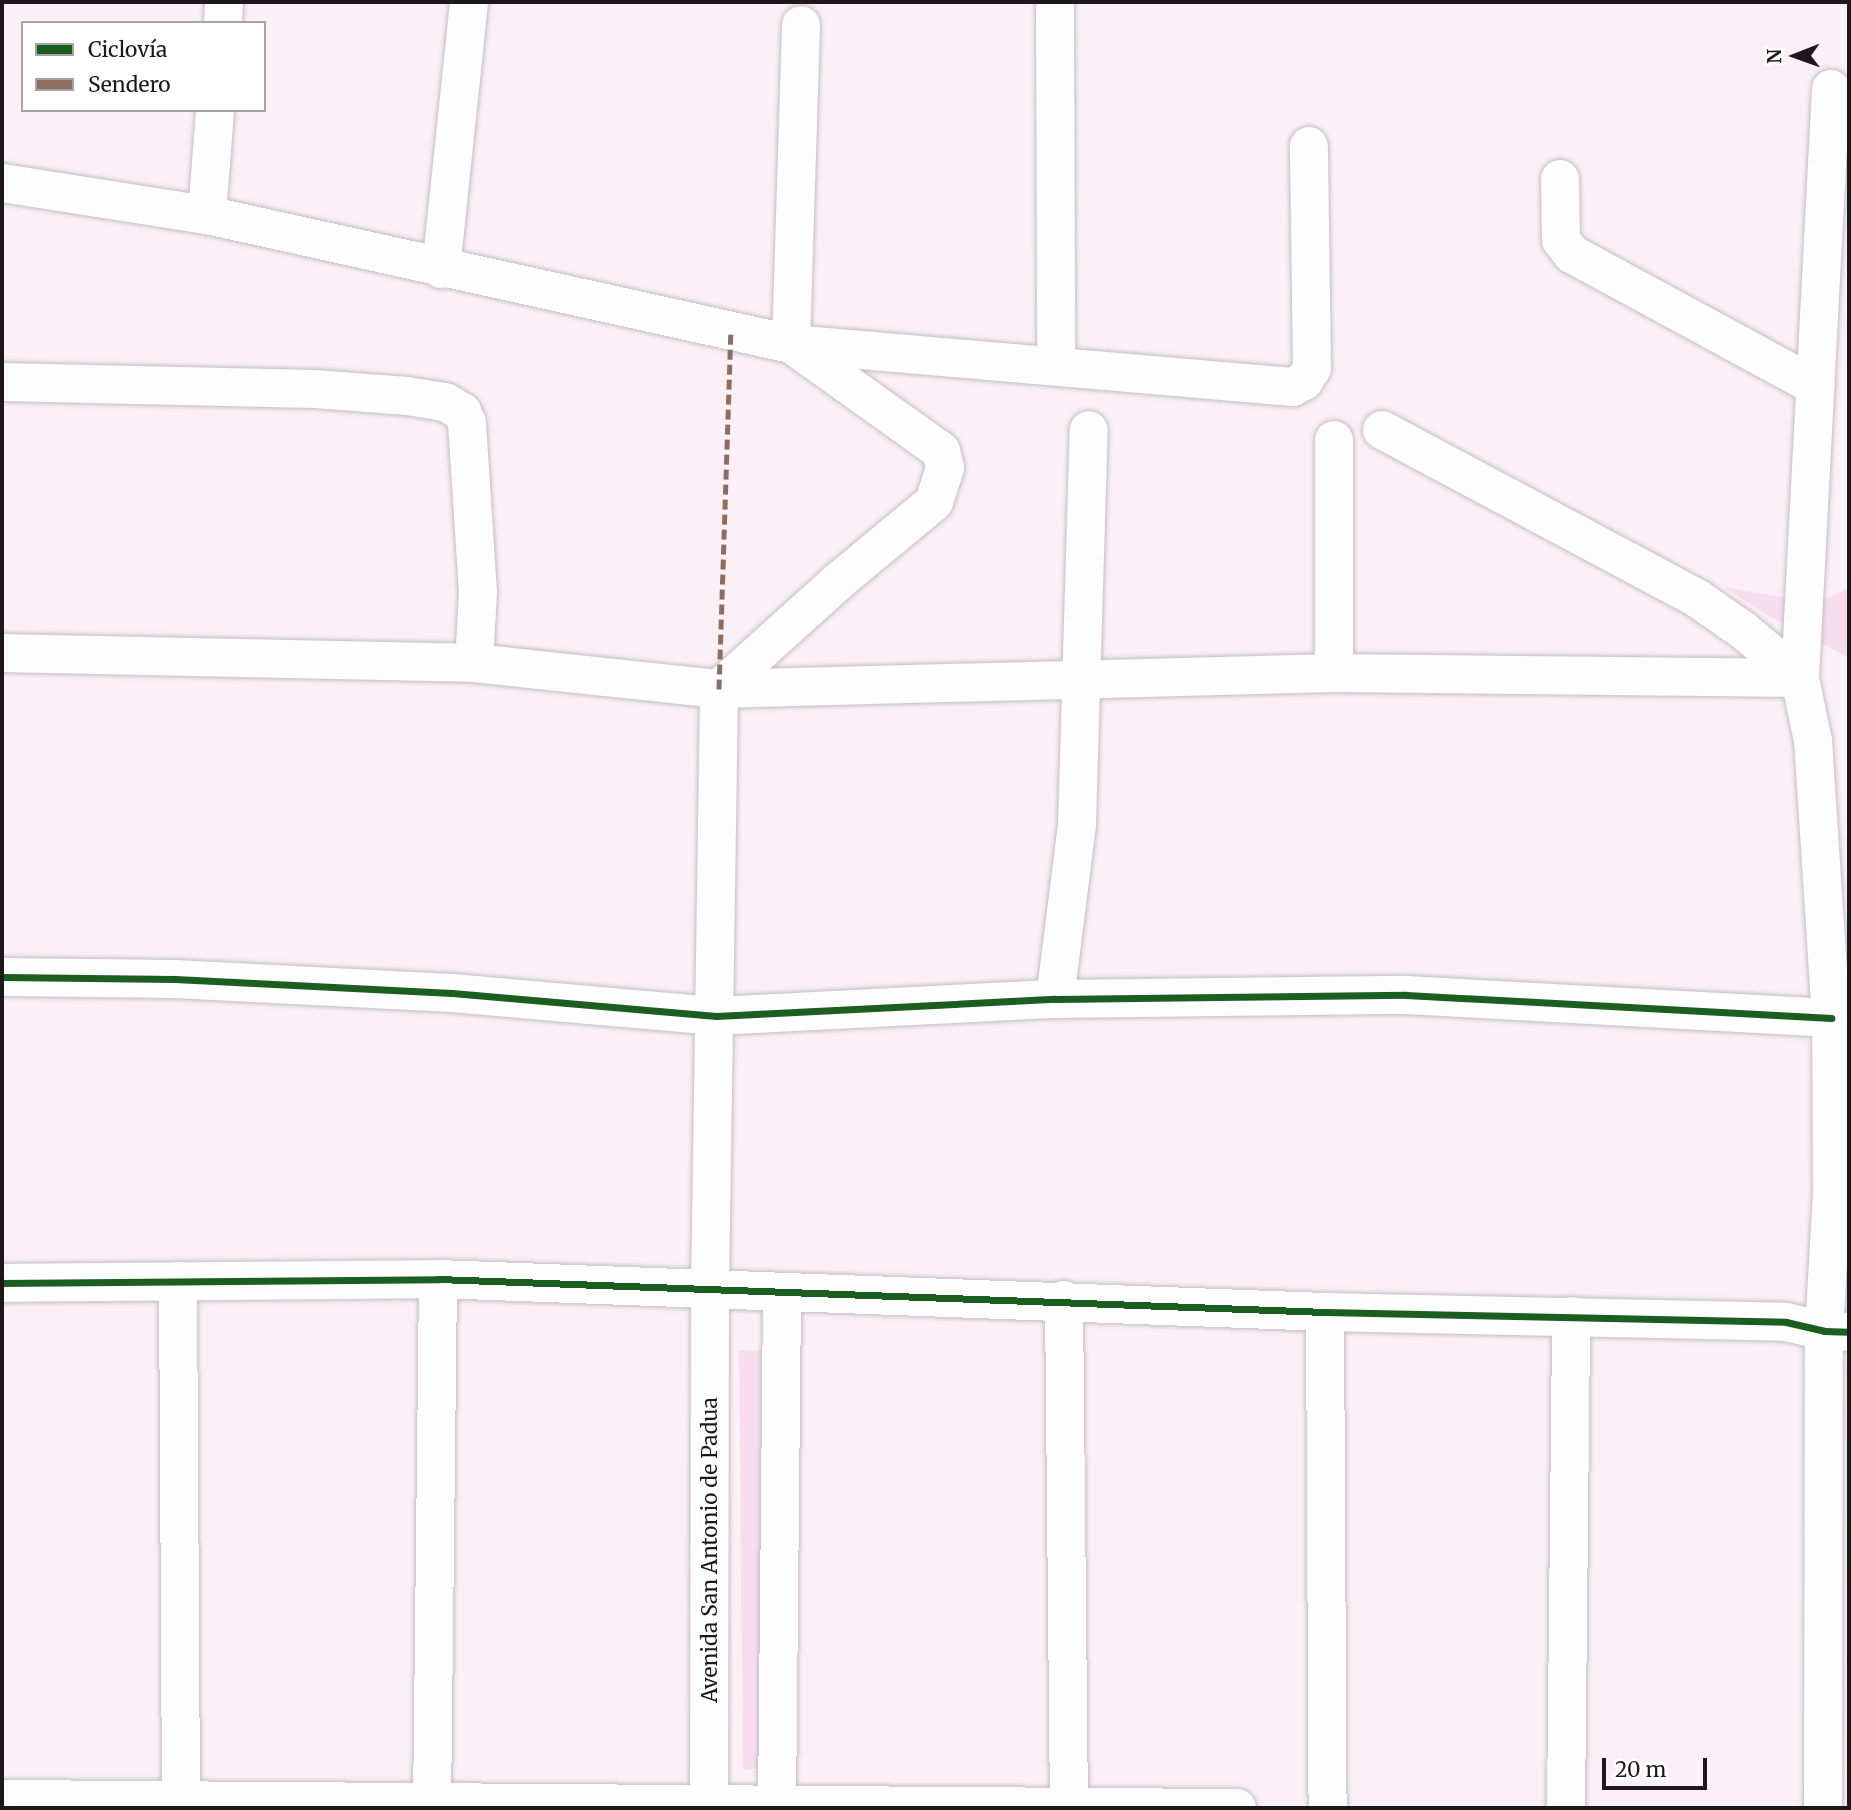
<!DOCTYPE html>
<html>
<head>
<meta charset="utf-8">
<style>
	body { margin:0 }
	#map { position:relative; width:1851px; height:1810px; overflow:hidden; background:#faf0f6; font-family:Merriweather,serif }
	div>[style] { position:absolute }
	.green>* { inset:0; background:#f8ddee }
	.roads { filter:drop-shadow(0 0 2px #c4bdc1) drop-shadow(0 0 2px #c4bdc1) }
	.minor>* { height:38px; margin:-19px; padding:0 19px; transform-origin:19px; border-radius:19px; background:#fefdfe }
	.quiet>* { height:5px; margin-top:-2.5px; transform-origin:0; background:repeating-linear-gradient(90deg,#8d6e63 0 10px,transparent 0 15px) }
	.cycleway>* { height:7px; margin:-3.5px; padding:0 3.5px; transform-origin:3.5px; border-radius:3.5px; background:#1b5e20 }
	span { translate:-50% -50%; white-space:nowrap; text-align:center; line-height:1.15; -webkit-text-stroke:7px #fff; paint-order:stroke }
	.street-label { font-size:21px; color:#1e181c }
	.frame { position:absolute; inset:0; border:4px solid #1e181c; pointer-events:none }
	.legend { position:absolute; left:21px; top:21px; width:245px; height:91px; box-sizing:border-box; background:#fff; border:2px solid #a5a3a4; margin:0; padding:9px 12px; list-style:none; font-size:21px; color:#1e181c }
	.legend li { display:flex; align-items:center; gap:14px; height:35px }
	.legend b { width:35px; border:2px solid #a5a3a4 }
	.north { position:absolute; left:1760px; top:21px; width:70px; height:70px; -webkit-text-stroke:5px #fff; paint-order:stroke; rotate:269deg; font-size:19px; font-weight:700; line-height:28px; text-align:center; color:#1e181c }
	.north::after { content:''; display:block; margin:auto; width:24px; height:32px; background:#1e181c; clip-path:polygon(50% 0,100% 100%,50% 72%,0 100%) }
	.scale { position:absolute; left:1602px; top:1758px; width:105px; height:32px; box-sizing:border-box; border:4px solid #1e181c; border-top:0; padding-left:9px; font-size:21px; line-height:24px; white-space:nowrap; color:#1e181c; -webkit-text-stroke:5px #fff; paint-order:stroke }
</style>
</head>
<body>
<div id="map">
	<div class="green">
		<div style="clip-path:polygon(1724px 587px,1816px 603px,1849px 588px,1849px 658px,1767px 615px)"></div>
		<div style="clip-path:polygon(739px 1350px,763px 1351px,761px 1768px,743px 1770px)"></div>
	</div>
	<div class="roads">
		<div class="minor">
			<div style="left:1055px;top:8px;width:357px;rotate:89.8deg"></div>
			<div style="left:223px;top:23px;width:21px;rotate:-87deg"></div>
			<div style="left:1560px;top:179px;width:61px;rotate:89.1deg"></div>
			<div style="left:1561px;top:240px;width:18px;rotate:52deg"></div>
			<div style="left:1572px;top:254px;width:277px;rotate:28.5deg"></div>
			<div style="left:2px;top:183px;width:207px;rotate:8.9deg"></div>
			<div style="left:207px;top:215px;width:598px;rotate:12.46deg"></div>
			<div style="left:791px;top:344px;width:504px;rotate:4.9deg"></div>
			<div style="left:1293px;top:387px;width:13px;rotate:-29deg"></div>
			<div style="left:1304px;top:381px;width:15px;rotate:-58deg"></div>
			<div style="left:1312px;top:368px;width:222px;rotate:-90.8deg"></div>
			<div style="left:207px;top:215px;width:105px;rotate:-85.6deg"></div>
			<div style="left:441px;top:269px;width:268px;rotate:-84deg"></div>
			<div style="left:791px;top:344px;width:319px;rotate:-88.2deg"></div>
			<div style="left:2px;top:382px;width:313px;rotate:1.3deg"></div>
			<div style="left:315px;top:389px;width:92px;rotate:4.4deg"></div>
			<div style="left:407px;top:396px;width:38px;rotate:9deg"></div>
			<div style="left:445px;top:402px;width:20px;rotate:30deg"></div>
			<div style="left:462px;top:412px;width:12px;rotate:66deg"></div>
			<div style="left:467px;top:423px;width:169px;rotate:86.3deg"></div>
			<div style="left:478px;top:592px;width:71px;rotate:93.2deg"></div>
			<div style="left:1382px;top:430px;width:358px;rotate:28.1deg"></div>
			<div style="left:1698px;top:599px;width:56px;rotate:34.8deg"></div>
			<div style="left:1744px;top:631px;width:73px;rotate:40deg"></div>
			<div style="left:2px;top:653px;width:472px;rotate:1.2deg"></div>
			<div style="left:474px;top:663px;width:246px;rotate:6.1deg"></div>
			<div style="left:719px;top:689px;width:615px;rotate:-1.49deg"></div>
			<div style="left:1334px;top:673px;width:466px;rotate:0.6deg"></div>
			<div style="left:1334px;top:673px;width:233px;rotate:-90deg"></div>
			<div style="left:2px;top:977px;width:173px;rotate:0.7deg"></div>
			<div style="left:175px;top:979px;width:277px;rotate:2.9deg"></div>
			<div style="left:452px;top:993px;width:265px;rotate:5deg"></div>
			<div style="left:716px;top:1016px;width:339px;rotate:-2.9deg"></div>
			<div style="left:1055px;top:999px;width:351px;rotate:-0.7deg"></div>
			<div style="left:1406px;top:995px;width:426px;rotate:3.1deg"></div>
			<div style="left:1055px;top:999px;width:176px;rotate:-82.8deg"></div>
			<div style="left:1077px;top:824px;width:394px;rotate:-88.3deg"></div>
			<div style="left:178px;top:1281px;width:519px;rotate:89.67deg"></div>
			<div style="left:2px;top:1283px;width:436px;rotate:-0.5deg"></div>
			<div style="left:438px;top:1279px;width:888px;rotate:2.13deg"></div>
			<div style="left:1325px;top:1312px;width:461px;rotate:1.2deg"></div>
			<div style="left:1786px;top:1322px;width:39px;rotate:13deg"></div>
			<div style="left:1824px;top:1331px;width:25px;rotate:2deg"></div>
			<div style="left:1064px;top:1300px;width:508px;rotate:89.44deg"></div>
			<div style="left:1325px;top:1312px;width:496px;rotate:89.7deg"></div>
			<div style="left:2px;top:1799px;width:1235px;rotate:0.42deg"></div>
			<div style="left:432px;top:1808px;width:529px;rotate:-89.35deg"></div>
			<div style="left:709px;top:1808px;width:517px;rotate:-89.89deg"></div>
			<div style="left:710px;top:1291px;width:602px;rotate:-89.14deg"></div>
			<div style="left:719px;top:689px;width:163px;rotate:-42deg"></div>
			<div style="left:840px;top:580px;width:122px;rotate:-39.7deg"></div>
			<div style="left:934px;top:502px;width:36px;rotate:-72deg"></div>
			<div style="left:945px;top:468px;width:17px;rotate:-103deg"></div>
			<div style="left:941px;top:451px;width:184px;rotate:-144.5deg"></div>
			<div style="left:777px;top:1808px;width:514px;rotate:-89.44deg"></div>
			<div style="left:1566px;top:1808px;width:492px;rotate:-89.4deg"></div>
			<div style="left:1823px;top:1808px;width:477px;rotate:-89.9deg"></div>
			<div style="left:1824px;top:1331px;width:139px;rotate:-86.7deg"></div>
			<div style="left:1832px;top:1192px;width:174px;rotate:-90.3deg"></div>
			<div style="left:1831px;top:1018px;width:278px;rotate:-93.7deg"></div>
			<div style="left:1813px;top:741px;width:64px;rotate:-101.7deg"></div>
			<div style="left:1800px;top:678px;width:590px;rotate:-86.99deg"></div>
		</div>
	</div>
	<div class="quiet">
		<div style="left:719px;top:689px;width:358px;rotate:-88.1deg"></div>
	</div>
	<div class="cycleway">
		<div style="left:2px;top:977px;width:173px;rotate:0.7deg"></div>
		<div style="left:175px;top:979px;width:277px;rotate:2.9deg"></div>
		<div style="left:452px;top:993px;width:265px;rotate:5deg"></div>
		<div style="left:716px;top:1016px;width:339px;rotate:-2.9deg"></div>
		<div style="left:1055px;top:999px;width:351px;rotate:-0.7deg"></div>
		<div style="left:1406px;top:995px;width:426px;rotate:3.1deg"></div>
		<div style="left:2px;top:1283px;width:436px;rotate:-0.5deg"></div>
		<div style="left:438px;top:1279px;width:888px;rotate:2.13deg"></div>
		<div style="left:1325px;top:1312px;width:461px;rotate:1.2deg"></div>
		<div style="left:1786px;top:1322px;width:39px;rotate:13deg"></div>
		<div style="left:1824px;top:1331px;width:25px;rotate:2deg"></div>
	</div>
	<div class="street-label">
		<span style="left:710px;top:1550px;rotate:-90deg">Avenida San Antonio de Padua</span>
	</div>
	<div class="frame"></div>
	<ul class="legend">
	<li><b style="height:9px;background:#1b5e20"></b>Ciclovía</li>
	<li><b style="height:9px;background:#8d6e63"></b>Sendero</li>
	</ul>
	<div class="north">N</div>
	<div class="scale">20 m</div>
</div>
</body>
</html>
